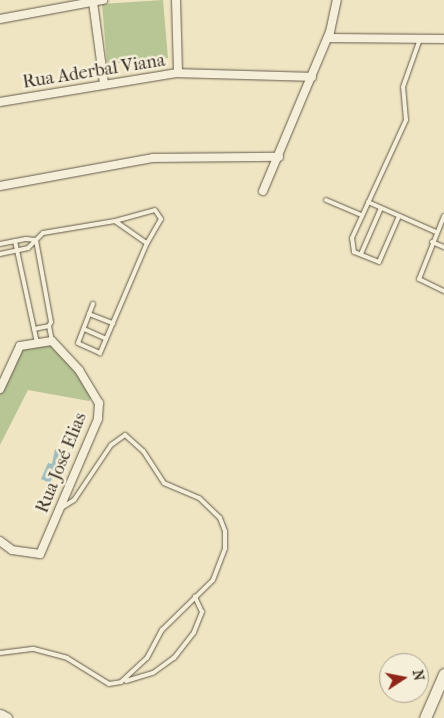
<!DOCTYPE html>
<html>
<head>
<meta charset="utf-8">
<style>
	body { margin:0 }
	#map { position:relative; width:444px; height:718px; overflow:hidden; background:#efe5c3; font-family:"IM FELL French Canon",serif }
	div>[style] { position:absolute }
	.green>* { inset:0; background:#b8c594 }
	.water>* { inset:0; background:#9ebdbe }
	.roads { filter:drop-shadow(0 0 1px #665c4c) drop-shadow(0 0 1px #665c4c) }
	.lane>* { height:4px; margin:-2px; padding:0 2px; transform-origin:2px; border-radius:2px; background:#f5eed8 }
	.street>* { height:8px; margin:-4px; padding:0 4px; transform-origin:4px; border-radius:4px; background:#f5eed8 }
	.secondary>* { height:11px; margin:-5.5px; padding:0 5.5px; transform-origin:5.5px; border-radius:5.5px; background:#f5eed8 }
	span { translate:-50% -50%; white-space:nowrap; text-align:center; line-height:1.15; -webkit-text-stroke:5px #f5eed8; paint-order:stroke }
	.street-label { font-size:18px; color:#392e24 }
	.north { position:absolute; left:379px; top:653px; width:50px; height:50px; box-sizing:border-box; background:#f5eed8; border:1px solid #aaa190; border-radius:50%; rotate:79deg; font-size:14px; font-weight:700; line-height:20px; text-align:center; color:#392e24 }
	.north::after { content:''; display:block; margin:auto; width:18px; height:22px; background:#8f2418; clip-path:polygon(50% 0,100% 100%,50% 72%,0 100%) }
</style>
</head>
<body>
<div id="map">
	<div class="green">
		<div style="clip-path:polygon(163px 0,168px 58px,107px 64px,102px 4px)"></div>
		<div style="clip-path:polygon(52px 341px,79px 370px,93px 395px,89px 401px,28px 390px,0 445px,0 389px,20px 346px)"></div>
	</div>
	<div class="water">
		<div style="clip-path:polygon(55px 449px,62px 452px,50px 483px,41px 479px,48px 463px,52px 464px)"></div>
	</div>
	<div class="roads">
		<div class="lane">
			<div style="left:326px;top:200px;width:39px;rotate:23deg"></div>
			<div style="left:368px;top:202px;width:74px;rotate:23.8deg"></div>
			<div style="left:399px;top:216px;width:50px;rotate:113.5deg"></div>
			<div style="left:379px;top:262px;width:27px;rotate:-158deg"></div>
			<div style="left:354px;top:252px;width:14px;rotate:-98deg"></div>
			<div style="left:352px;top:238px;width:130px;rotate:-65.4deg"></div>
			<div style="left:406px;top:120px;width:33px;rotate:-95deg"></div>
			<div style="left:403px;top:87px;width:51px;rotate:-70.5deg"></div>
			<div style="left:444px;top:216px;width:68px;rotate:111.6deg"></div>
			<div style="left:419px;top:279px;width:28px;rotate:26deg"></div>
			<div style="left:115px;top:221px;width:41px;rotate:-15.4deg"></div>
			<div style="left:155px;top:210px;width:11px;rotate:56deg"></div>
			<div style="left:161px;top:219px;width:28px;rotate:120deg"></div>
			<div style="left:15px;top:241px;width:104px;rotate:77.8deg"></div>
			<div style="left:432px;top:242px;width:13px;rotate:23deg"></div>
			<div style="left:0;top:244px;width:26px;rotate:-11deg"></div>
			<div style="left:26px;top:239px;width:10px;rotate:6deg"></div>
			<div style="left:0;top:254px;width:29px;rotate:-12deg"></div>
			<div style="left:28px;top:248px;width:21px;rotate:-45deg"></div>
			<div style="left:43px;top:233px;width:73px;rotate:-9.5deg"></div>
			<div style="left:115px;top:221px;width:39px;rotate:35deg"></div>
			<div style="left:147px;top:243px;width:120px;rotate:113.1deg"></div>
			<div style="left:100px;top:353px;width:24px;rotate:-156deg"></div>
			<div style="left:78px;top:343px;width:42px;rotate:-69deg"></div>
			<div style="left:361px;top:254px;width:50px;rotate:-66.5deg"></div>
			<div style="left:89px;top:314px;width:26px;rotate:21deg"></div>
			<div style="left:49px;top:326px;width:15px;rotate:79deg"></div>
			<div style="left:34px;top:329px;width:15px;rotate:-11deg"></div>
			<div style="left:49px;top:326px;width:4px;rotate:-63deg"></div>
			<div style="left:51px;top:322px;width:83px;rotate:-100.4deg"></div>
			<div style="left:84px;top:329px;width:24px;rotate:24deg"></div>
			<div style="left:0;top:653px;width:34px;rotate:-7deg"></div>
			<div style="left:34px;top:649px;width:34px;rotate:15deg"></div>
			<div style="left:67px;top:658px;width:49px;rotate:31.8deg"></div>
			<div style="left:109px;top:684px;width:12px;rotate:-9deg"></div>
			<div style="left:121px;top:682px;width:35px;rotate:-43deg"></div>
			<div style="left:147px;top:658px;width:32px;rotate:-62deg"></div>
			<div style="left:162px;top:630px;width:71px;rotate:-44.4deg"></div>
			<div style="left:213px;top:580px;width:34px;rotate:-69deg"></div>
			<div style="left:225px;top:548px;width:17px;rotate:-90deg"></div>
			<div style="left:225px;top:531px;width:14px;rotate:-111deg"></div>
			<div style="left:220px;top:518px;width:29px;rotate:-136deg"></div>
			<div style="left:199px;top:498px;width:38px;rotate:-157deg"></div>
			<div style="left:164px;top:483px;width:38px;rotate:-123deg"></div>
			<div style="left:143px;top:451px;width:24px;rotate:-138deg"></div>
			<div style="left:125px;top:435px;width:17px;rotate:144deg"></div>
			<div style="left:111px;top:445px;width:66px;rotate:123.9deg"></div>
			<div style="left:74px;top:500px;width:15px;rotate:148deg"></div>
			<div style="left:126px;top:681px;width:28px;rotate:-17deg"></div>
			<div style="left:153px;top:673px;width:26px;rotate:-36deg"></div>
			<div style="left:174px;top:658px;width:33px;rotate:-52deg"></div>
			<div style="left:194px;top:632px;width:22px;rotate:-68deg"></div>
			<div style="left:202px;top:612px;width:17px;rotate:-115deg"></div>
		</div>
		<div class="street">
			<div style="left:176px;top:0;width:73px;rotate:88.4deg"></div>
			<div style="left:93px;top:2px;width:82px;rotate:82.3deg"></div>
			<div style="left:0;top:19px;width:105px;rotate:-10.5deg"></div>
			<div style="left:328px;top:38px;width:116px;rotate:0.5deg"></div>
			<div style="left:0;top:102px;width:180px;rotate:-9.3deg"></div>
			<div style="left:178px;top:73px;width:134px;rotate:1.7deg"></div>
			<div style="left:0;top:186px;width:156px;rotate:-10.4deg"></div>
			<div style="left:153px;top:158px;width:126px;rotate:-0.5deg"></div>
			<div style="left:263px;top:191px;width:173px;rotate:-67.2deg"></div>
			<div style="left:330px;top:32px;width:33px;rotate:-78deg"></div>
			<div style="left:0;top:389px;width:47px;rotate:-65.1deg"></div>
			<div style="left:20px;top:346px;width:32px;rotate:-9deg"></div>
			<div style="left:52px;top:341px;width:40px;rotate:47deg"></div>
			<div style="left:79px;top:370px;width:39px;rotate:59deg"></div>
			<div style="left:99px;top:403px;width:16px;rotate:94deg"></div>
			<div style="left:98px;top:419px;width:147px;rotate:113.2deg"></div>
			<div style="left:40px;top:554px;width:28px;rotate:-172deg"></div>
			<div style="left:12px;top:550px;width:15px;rotate:-143deg"></div>
		</div>
		<div class="secondary">
			<div style="left:0;top:715px;width:7px;rotate:27deg"></div>
			<div style="left:425px;top:718px;width:48px;rotate:-66.6deg"></div>
		</div>
	</div>
	<div class="street-label">
		<span style="left:94px;top:72px;rotate:-9deg">Rua Aderbal Viana</span>
		<span style="left:62px;top:463px;rotate:-68deg">Rua José Elias</span>
	</div>
	<div class="north">N</div>
</div>
</body>
</html>
